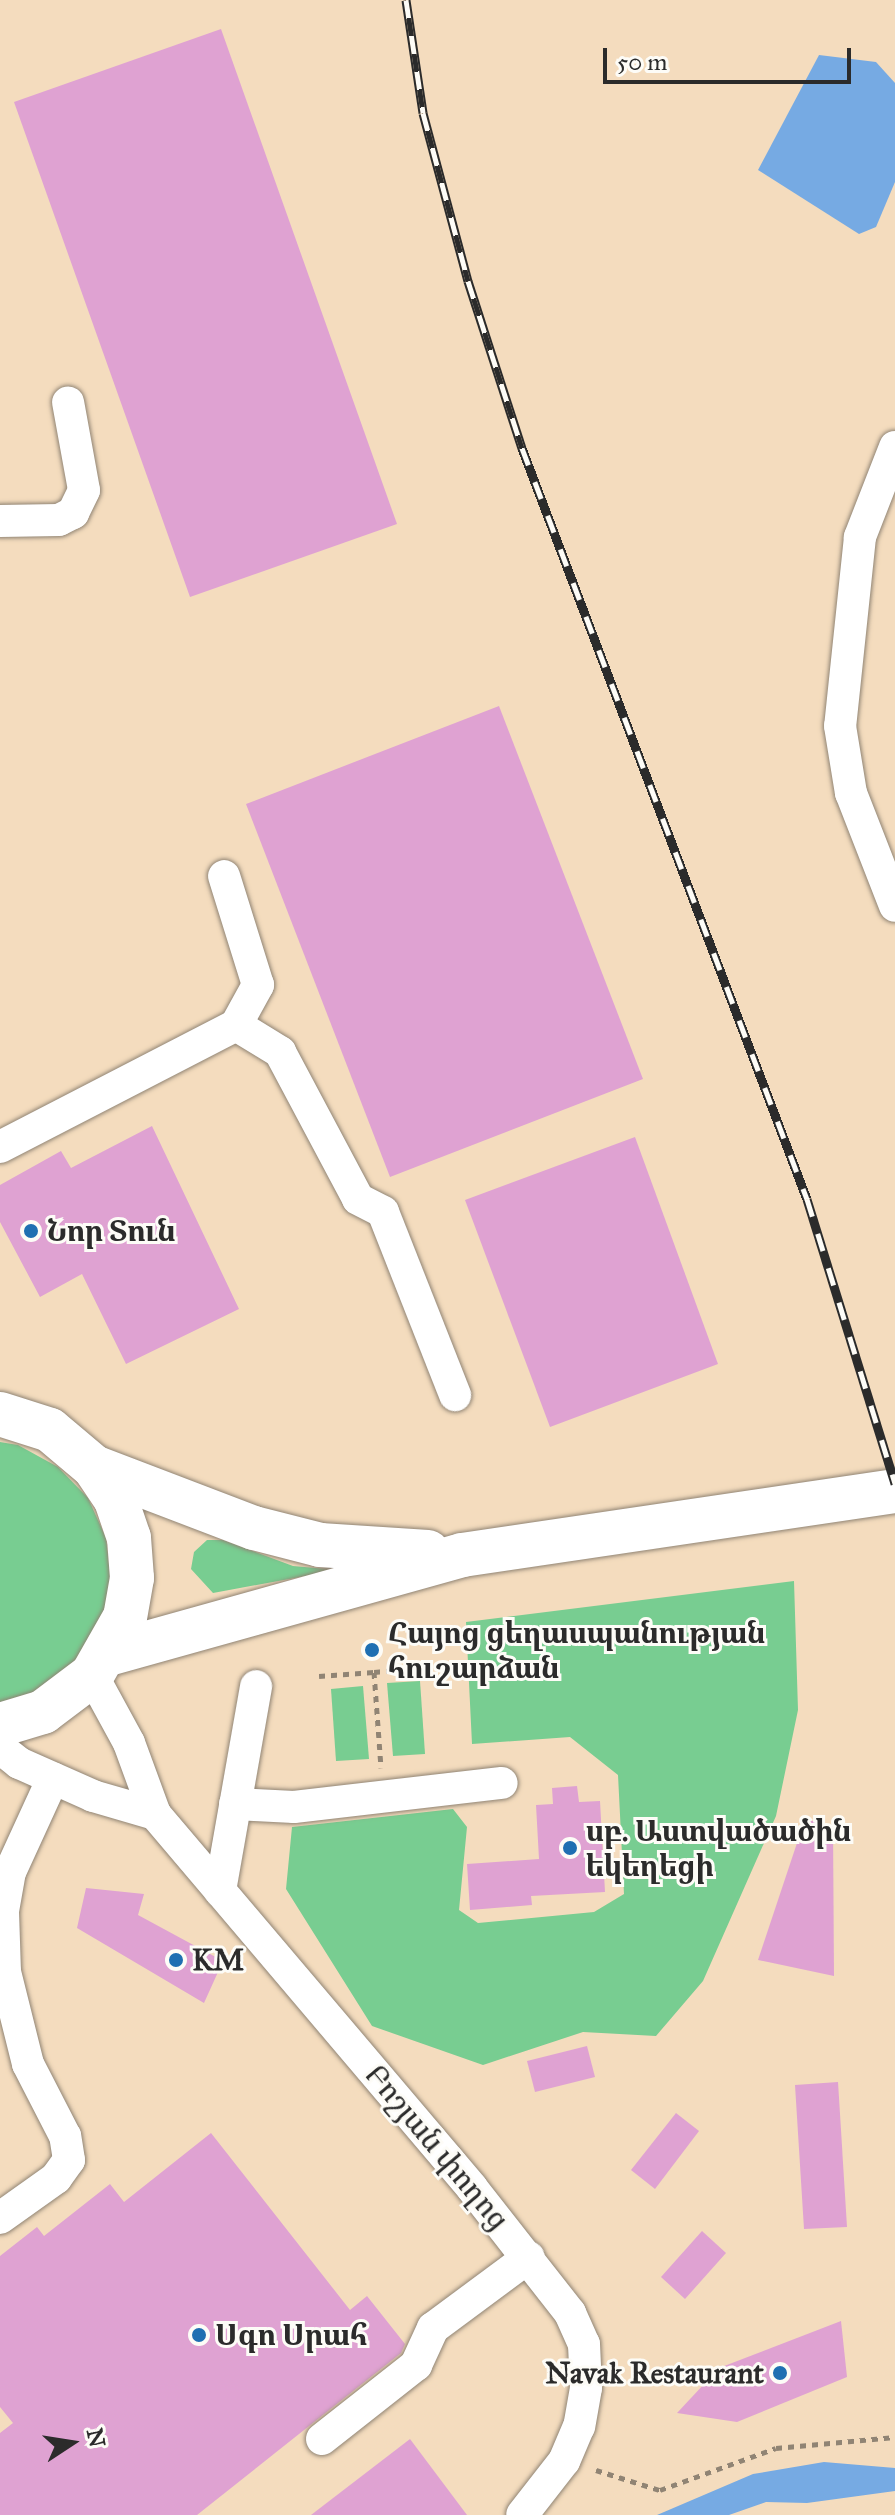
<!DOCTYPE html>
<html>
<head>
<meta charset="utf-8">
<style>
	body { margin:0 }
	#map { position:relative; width:895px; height:2515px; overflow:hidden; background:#f4dcbe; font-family:"IM FELL Great Primer","Noto Serif Armenian",serif }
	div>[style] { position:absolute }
	.green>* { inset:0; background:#78cd91 }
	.water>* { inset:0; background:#76aae3 }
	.building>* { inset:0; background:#dfa2d2 }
	.path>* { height:5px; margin-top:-2.5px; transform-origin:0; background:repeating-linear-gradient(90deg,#908474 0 6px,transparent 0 12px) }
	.roads { filter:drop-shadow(0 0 2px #908474) drop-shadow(0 0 2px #908474) }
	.minor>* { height:32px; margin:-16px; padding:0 16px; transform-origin:16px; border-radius:16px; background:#fff }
	.highway>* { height:44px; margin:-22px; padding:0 22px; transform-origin:22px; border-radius:22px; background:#fff }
	.rail>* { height:9px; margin-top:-4.5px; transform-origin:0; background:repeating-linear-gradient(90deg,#fdfcf7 0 18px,#2b2b2b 0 36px); box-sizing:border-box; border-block:2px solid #2b2b2b }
	.dots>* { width:22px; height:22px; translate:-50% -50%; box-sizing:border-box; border:4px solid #fdfcf7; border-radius:50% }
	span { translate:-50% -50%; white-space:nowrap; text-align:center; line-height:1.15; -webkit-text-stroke:6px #fdfcf7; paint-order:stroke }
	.poi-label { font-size:30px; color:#2b2b2b; font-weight:700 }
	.left { translate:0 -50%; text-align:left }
	.right { translate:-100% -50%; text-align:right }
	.street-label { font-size:30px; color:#2b2b2b }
	.north { position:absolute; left:32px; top:2403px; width:80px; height:80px; -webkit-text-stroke:6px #fdfcf7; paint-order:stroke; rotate:78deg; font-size:22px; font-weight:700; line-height:32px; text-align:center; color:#2b2b2b }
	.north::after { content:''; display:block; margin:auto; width:28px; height:36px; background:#2b2b2b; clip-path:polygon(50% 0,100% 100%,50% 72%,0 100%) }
	.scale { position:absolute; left:603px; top:48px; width:248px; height:36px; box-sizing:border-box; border:4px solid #2b2b2b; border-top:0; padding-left:10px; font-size:24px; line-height:28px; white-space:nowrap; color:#2b2b2b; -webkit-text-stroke:6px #fdfcf7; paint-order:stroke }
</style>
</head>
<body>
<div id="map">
	<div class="green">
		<div style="clip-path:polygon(0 1442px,18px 1445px,58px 1467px,88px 1498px,106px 1538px,111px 1581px,102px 1623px,81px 1661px,49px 1690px,0 1708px)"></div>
		<div style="clip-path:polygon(207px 1540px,223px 1540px,293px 1566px,338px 1570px,213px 1593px,191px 1569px,194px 1552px)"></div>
		<div style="clip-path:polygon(794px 1581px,798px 1710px,776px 1816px,703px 1981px,656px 2036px,583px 2032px,483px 2065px,372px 2026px,286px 1889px,292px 1827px,453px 1809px,467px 1827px,459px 1910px,478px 1923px,594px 1912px,624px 1894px,618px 1775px,570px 1737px,472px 1744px,466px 1622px)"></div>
		<div style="clip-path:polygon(420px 1681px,425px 1754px,393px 1756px,387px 1683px)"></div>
		<div style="clip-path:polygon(363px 1686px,369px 1759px,336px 1761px,331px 1689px)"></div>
	</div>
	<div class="water">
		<div style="clip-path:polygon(819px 55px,876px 62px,895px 83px,895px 182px,876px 227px,859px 234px,758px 170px)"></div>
		<div style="clip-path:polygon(824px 2462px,895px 2468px,895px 2491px,807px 2503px,766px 2502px,729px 2515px,657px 2515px,753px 2474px)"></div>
	</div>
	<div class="building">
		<div style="clip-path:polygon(221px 29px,397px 524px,190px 597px,14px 102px)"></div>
		<div style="clip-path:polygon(499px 706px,643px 1079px,390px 1177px,246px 804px)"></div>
		<div style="clip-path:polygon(152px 1126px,239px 1309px,126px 1364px,82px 1274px,40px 1297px,0 1222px,0 1185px,61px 1151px,71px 1168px)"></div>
		<div style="clip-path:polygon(635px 1137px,718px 1364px,550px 1427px,465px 1200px)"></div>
		<div style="clip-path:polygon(577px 1786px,579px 1802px,600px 1801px,605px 1892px,531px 1896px,532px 1905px,470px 1910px,467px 1864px,539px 1859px,536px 1805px,553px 1804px,552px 1788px)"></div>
		<div style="clip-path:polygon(805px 1819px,833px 1826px,834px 1976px,758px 1960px)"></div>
		<div style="clip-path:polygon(86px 1888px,144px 1894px,138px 1915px,223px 1961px,204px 2003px,77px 1928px)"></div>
		<div style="clip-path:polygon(587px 2046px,595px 2077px,535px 2092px,527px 2061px)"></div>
		<div style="clip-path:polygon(838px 2082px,847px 2227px,804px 2229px,795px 2085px)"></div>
		<div style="clip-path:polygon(676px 2113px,699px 2131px,655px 2189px,631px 2170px)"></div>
		<div style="clip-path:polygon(211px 2133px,350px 2310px,367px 2296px,405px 2344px,401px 2353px,197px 2515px,0 2515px,0 2433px,13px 2423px,0 2407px,0 2256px,37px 2227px,44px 2236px,110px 2184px,124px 2202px)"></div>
		<div style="clip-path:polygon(702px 2231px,726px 2253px,685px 2299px,661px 2277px)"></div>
		<div style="clip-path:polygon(841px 2321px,847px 2377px,737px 2422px,677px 2413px,719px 2368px)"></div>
		<div style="clip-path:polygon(410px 2439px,467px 2515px,311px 2515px)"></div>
	</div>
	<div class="path">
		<div style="left:374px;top:1672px;width:56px;rotate:-5.1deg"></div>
		<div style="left:319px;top:1676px;width:55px;rotate:-4.2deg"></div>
		<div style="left:374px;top:1672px;width:96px;rotate:85.8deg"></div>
		<div style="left:596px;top:2470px;width:67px;rotate:17.4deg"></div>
		<div style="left:660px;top:2490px;width:123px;rotate:-19.9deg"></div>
		<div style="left:776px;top:2448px;width:120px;rotate:-5.3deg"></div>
	</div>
	<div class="roads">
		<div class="minor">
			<div style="left:895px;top:447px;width:97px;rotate:111.3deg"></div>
			<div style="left:860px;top:537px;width:190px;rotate:96deg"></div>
			<div style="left:840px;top:726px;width:68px;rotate:80.7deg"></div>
			<div style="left:851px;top:793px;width:121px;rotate:68.7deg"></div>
			<div style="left:0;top:521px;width:59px;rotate:-1deg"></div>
			<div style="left:59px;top:520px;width:16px;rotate:-27deg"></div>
			<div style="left:73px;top:513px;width:25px;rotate:-64deg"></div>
			<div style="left:84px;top:490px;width:89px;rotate:-100.3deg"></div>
			<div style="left:236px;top:1025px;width:52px;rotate:31.5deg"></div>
			<div style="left:280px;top:1052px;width:166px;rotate:62deg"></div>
			<div style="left:358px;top:1199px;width:28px;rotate:27deg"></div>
			<div style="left:383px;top:1212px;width:197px;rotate:68.5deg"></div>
			<div style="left:0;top:1147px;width:266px;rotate:-27.3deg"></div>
			<div style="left:236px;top:1025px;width:46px;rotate:-61.2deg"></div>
			<div style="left:258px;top:985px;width:114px;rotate:-107.3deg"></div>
			<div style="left:92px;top:1675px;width:77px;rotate:61.4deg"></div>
			<div style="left:129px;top:1743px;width:76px;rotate:69.9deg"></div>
			<div style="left:155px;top:1814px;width:490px;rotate:49.7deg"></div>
			<div style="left:472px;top:2188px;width:159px;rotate:51.9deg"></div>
			<div style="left:570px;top:2313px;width:34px;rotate:66deg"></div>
			<div style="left:584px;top:2344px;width:44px;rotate:87.4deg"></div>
			<div style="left:586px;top:2388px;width:39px;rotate:100deg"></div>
			<div style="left:579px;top:2426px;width:38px;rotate:113deg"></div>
			<div style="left:564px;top:2461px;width:68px;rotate:127.9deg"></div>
			<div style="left:0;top:1748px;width:24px;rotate:38deg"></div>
			<div style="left:19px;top:1763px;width:81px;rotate:24deg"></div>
			<div style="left:93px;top:1796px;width:65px;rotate:16.2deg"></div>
			<div style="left:235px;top:1804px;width:59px;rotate:2.9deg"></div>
			<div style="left:294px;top:1807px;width:209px;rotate:-6.6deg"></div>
			<div style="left:220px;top:1891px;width:208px;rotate:-80deg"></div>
			<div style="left:0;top:2218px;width:69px;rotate:-35.5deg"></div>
			<div style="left:56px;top:2178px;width:22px;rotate:-54deg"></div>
			<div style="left:69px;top:2160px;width:24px;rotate:-99deg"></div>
			<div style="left:65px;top:2136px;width:81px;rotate:-117.2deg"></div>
			<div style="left:28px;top:2064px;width:95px;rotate:-104deg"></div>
			<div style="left:5px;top:1972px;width:61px;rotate:-91.9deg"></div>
			<div style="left:3px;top:1911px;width:40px;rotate:-80deg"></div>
			<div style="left:10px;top:1872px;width:103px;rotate:-65.4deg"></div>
			<div style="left:322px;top:2439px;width:120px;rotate:-38.2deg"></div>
			<div style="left:416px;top:2365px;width:41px;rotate:-65.3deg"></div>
			<div style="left:433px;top:2328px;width:119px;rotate:-36.5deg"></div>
		</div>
		<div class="highway">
			<div style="left:0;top:1414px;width:52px;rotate:17.7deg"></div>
			<div style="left:50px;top:1430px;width:57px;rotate:40.1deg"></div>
			<div style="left:94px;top:1467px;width:40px;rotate:56deg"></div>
			<div style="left:116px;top:1500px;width:40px;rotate:71.1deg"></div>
			<div style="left:129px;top:1538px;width:40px;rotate:85.7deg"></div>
			<div style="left:132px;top:1578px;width:40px;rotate:100deg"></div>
			<div style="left:125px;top:1617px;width:67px;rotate:119.6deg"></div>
			<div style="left:92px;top:1675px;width:61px;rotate:142.9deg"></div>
			<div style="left:43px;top:1712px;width:45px;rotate:163.2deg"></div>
			<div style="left:94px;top:1467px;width:171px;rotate:20.9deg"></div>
			<div style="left:254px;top:1528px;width:68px;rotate:14.4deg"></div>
			<div style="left:320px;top:1545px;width:108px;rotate:3.7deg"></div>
			<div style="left:108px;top:1654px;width:368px;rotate:-15.6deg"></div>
			<div style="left:462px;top:1555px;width:438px;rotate:-8.4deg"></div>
		</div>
	</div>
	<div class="rail">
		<div style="left:406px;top:0;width:114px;rotate:81.4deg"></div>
		<div style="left:423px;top:113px;width:174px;rotate:75deg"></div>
		<div style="left:468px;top:281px;width:176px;rotate:72.1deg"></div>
		<div style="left:522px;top:448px;width:803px;rotate:69.22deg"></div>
		<div style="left:807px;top:1199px;width:298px;rotate:72.8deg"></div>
	</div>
	<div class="dots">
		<div style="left:31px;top:1231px;background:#1f6fb2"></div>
		<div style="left:372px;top:1650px;background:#1f6fb2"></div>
		<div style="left:570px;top:1848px;background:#1f6fb2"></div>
		<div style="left:176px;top:1960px;background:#1f6fb2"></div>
		<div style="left:199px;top:2335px;background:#1f6fb2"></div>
		<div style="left:780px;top:2373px;background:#1f6fb2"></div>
	</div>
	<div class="poi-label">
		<span class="left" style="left:47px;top:1231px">Նոր Տուն</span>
		<span class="left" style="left:388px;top:1650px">Հայոց ցեղասպանության<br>հուշարձան</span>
		<span class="left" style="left:586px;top:1848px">սբ. Աստվածածին<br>եկեղեցի</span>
		<span class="left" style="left:192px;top:1960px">KM</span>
		<span class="left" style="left:215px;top:2335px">Սգո Սրահ</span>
		<span class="right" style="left:764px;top:2373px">Navak Restaurant</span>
	</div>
	<div class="street-label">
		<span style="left:437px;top:2147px;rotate:50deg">Բոշյան փողոց</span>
	</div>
	<div class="north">N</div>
	<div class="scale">50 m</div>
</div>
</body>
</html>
